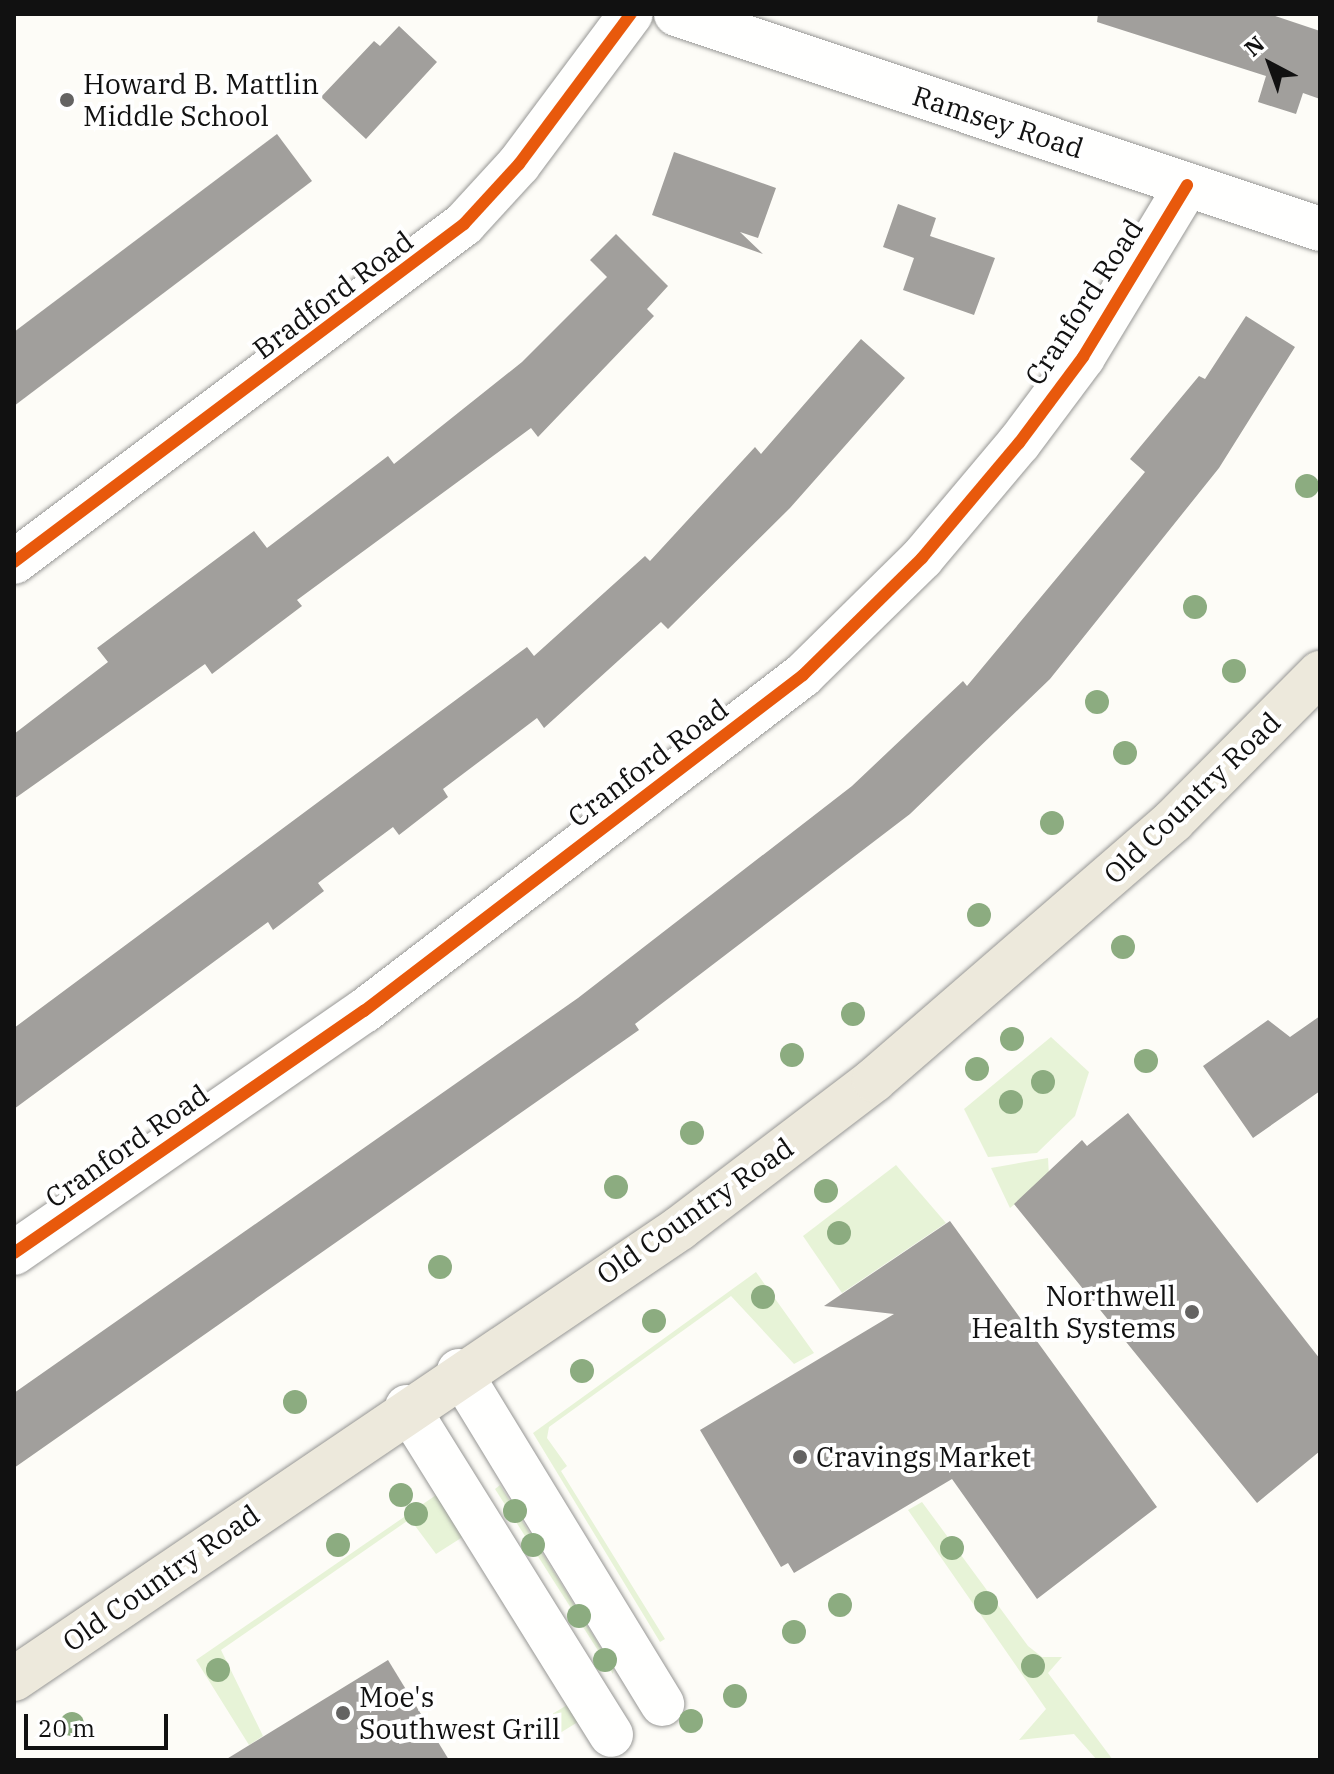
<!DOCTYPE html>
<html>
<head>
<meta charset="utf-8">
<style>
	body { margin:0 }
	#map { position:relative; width:1334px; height:1774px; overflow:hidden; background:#fdfcf7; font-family:"IBM Plex Serif",serif }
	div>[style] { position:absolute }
	.green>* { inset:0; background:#e7f3d7 }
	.building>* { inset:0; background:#a19f9c }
	.roads { filter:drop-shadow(0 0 2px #979795) drop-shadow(0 0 2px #979795) }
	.minor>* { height:44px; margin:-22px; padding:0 22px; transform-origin:22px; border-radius:22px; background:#fffffe }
	.major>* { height:44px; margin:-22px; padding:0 22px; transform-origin:22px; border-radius:22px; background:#ede9dc }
	.cycleway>* { height:12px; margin:-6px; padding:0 6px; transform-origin:6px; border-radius:6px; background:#e8590c }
	.trees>* { width:24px; height:24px; margin:-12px; border-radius:50%; background:#8cac80 }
	.dots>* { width:22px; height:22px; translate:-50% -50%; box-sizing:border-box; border:4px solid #fff; border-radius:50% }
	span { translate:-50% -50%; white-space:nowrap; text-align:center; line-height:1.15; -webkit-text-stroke:8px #fff; paint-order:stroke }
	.poi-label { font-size:28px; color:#111 }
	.left { translate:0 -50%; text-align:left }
	.right { translate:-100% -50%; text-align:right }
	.street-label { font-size:28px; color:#111 }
	.frame { position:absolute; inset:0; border:16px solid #111; pointer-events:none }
	.north { position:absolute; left:1230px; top:24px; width:80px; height:80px; -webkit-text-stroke:6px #fff; paint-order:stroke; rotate:319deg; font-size:22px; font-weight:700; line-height:32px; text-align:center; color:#111 }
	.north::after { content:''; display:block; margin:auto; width:28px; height:36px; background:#111; clip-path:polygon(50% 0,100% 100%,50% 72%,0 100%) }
	.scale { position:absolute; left:24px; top:1714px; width:144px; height:36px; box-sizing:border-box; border:4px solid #111; border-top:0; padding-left:10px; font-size:24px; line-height:28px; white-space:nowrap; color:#111; -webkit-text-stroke:6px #fff; paint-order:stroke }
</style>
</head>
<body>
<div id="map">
	<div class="green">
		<div style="clip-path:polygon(1051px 1037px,1089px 1072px,1075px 1116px,1037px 1153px,988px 1157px,964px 1109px)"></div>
		<div style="clip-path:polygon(1048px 1158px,1049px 1176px,1010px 1208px,991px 1168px)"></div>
		<div style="clip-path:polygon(896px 1165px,946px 1223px,842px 1293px,803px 1236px)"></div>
		<div style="clip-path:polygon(756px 1272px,814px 1353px,794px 1364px,731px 1296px,549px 1427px,547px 1438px,567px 1466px,561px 1471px,665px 1639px,660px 1642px,533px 1433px)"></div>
		<div style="clip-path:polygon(500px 1485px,614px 1669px,613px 1674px,495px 1489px)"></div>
		<div style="clip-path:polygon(439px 1493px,459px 1518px,467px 1514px,588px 1707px,586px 1717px,560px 1733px,547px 1728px,549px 1716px,577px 1699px,472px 1531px,436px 1554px,410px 1519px,221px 1650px,263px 1736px,249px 1745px,196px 1660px)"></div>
		<div style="clip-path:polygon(922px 1502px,1028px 1646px,1042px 1657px,1062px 1657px,1048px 1673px,1113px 1760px,1097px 1760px,1074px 1734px,1019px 1740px,1046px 1709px,908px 1510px)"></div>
	</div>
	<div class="building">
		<div style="clip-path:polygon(1098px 14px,1269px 14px,1320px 31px,1320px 99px,1303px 93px,1296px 114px,1258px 102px,1266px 76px,1097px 22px)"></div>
		<div style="clip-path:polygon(399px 26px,437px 62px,366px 139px,321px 97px,374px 41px,380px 46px)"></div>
		<div style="clip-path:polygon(277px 134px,312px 181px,14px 406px,14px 332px)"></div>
		<div style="clip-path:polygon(674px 152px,776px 188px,758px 238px,740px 232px,763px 254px,652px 215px)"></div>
		<div style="clip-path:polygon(898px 204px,936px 218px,930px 236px,995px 258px,974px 315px,903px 290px,914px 258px,883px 247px)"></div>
		<div style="clip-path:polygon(616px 234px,668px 286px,647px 309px,654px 316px,538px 437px,531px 428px,297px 600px,302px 606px,212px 674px,205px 664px,14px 799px,14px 734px,108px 662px,97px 648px,254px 531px,267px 548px,388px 456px,394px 464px,522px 362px,607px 277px,590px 260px)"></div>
		<div style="clip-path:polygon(1246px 316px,1295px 347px,1219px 468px,1050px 679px,910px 814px,635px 1024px,639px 1030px,14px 1468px,14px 1393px,578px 998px,852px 786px,963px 681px,967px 686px,1145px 472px,1130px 459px,1199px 376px,1205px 379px)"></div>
		<div style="clip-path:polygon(861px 339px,905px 378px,790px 508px,668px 629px,661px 622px,544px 728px,537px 718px,443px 789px,448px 797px,399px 835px,393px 827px,318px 883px,324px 891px,273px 930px,268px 922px,14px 1109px,14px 1028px,527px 647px,534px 656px,645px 556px,650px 561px,755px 447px,761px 454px)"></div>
		<div style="clip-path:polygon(1320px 1016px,1320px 1091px,1253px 1138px,1203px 1066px,1268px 1020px,1290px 1037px)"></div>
		<div style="clip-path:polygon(1128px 1113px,1320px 1359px,1320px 1451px,1257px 1503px,1014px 1204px,1082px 1140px,1087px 1146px)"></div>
		<div style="clip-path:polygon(950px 1221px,1157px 1507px,1037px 1599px,952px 1479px,794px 1573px,788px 1563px,781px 1567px,700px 1430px,894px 1314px,824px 1306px)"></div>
		<div style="clip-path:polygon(388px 1660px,449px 1760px,225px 1760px)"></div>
	</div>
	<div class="roads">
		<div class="minor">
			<div style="left:676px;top:14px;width:679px;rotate:18.46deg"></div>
			<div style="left:14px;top:562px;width:563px;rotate:-36.91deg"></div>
			<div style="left:464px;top:224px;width:81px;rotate:-47.5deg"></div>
			<div style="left:519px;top:164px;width:187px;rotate:-53.3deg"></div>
			<div style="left:14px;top:1253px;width:426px;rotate:-34.7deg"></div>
			<div style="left:364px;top:1011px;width:553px;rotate:-37.43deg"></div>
			<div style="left:803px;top:675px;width:167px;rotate:-44.5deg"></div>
			<div style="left:922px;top:558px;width:150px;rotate:-49.9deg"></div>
			<div style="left:1019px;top:443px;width:107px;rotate:-53.3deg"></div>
			<div style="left:1083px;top:357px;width:201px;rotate:-58.8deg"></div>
			<div style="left:459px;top:1371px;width:390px;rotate:58.6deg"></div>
			<div style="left:407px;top:1407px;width:386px;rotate:58.1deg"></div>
		</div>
		<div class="major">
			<div style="left:14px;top:1679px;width:804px;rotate:-34.1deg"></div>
			<div style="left:680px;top:1228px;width:244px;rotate:-37.3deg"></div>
			<div style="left:874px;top:1080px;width:396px;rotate:-40.9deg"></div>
			<div style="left:1173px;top:821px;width:209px;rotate:-45.2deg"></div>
		</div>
	</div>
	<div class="cycleway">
		<div style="left:14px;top:562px;width:563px;rotate:-36.91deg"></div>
		<div style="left:464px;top:224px;width:81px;rotate:-47.5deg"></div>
		<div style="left:519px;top:164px;width:187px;rotate:-53.3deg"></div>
		<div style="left:14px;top:1253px;width:426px;rotate:-34.7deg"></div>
		<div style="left:364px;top:1011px;width:553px;rotate:-37.43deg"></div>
		<div style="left:803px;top:675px;width:167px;rotate:-44.5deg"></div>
		<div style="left:922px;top:558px;width:150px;rotate:-49.9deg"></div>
		<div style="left:1019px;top:443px;width:107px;rotate:-53.3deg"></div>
		<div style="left:1083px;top:357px;width:201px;rotate:-58.8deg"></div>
	</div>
	<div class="trees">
		<div style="left:1307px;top:486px"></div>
		<div style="left:1195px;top:607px"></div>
		<div style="left:1234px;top:671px"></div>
		<div style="left:1097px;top:702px"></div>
		<div style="left:1125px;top:753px"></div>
		<div style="left:1052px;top:823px"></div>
		<div style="left:979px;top:915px"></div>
		<div style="left:1123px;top:947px"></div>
		<div style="left:853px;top:1014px"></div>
		<div style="left:1012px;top:1039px"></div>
		<div style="left:792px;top:1055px"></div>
		<div style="left:1146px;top:1061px"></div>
		<div style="left:977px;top:1069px"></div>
		<div style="left:1043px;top:1082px"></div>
		<div style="left:1011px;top:1102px"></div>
		<div style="left:692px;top:1133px"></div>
		<div style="left:616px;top:1187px"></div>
		<div style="left:826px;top:1191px"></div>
		<div style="left:839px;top:1233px"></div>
		<div style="left:440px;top:1267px"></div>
		<div style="left:763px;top:1297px"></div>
		<div style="left:654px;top:1321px"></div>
		<div style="left:582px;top:1371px"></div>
		<div style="left:295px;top:1402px"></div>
		<div style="left:401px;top:1495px"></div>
		<div style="left:515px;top:1511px"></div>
		<div style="left:416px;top:1514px"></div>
		<div style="left:338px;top:1545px"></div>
		<div style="left:533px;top:1545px"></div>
		<div style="left:952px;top:1548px"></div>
		<div style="left:986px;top:1603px"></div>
		<div style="left:840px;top:1605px"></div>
		<div style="left:579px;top:1616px"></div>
		<div style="left:794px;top:1632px"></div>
		<div style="left:605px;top:1660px"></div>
		<div style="left:1033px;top:1666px"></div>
		<div style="left:218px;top:1670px"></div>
		<div style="left:735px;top:1696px"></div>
		<div style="left:691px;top:1721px"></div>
		<div style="left:72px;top:1724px"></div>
	</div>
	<div class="dots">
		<div style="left:67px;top:100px;background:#646362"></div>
		<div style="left:1192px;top:1312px;background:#646362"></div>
		<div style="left:800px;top:1457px;background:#646362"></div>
		<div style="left:343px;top:1713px;background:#646362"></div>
	</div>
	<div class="poi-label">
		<span class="left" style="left:83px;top:100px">Howard B. Mattlin<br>Middle School</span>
		<span class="right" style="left:1176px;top:1312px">Northwell<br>Health Systems</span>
		<span class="left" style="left:816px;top:1457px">Cravings Market</span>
		<span class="left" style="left:359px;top:1713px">Moe's<br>Southwest Grill</span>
	</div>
	<div class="street-label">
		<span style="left:998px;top:122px;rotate:18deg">Ramsey Road</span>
		<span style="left:333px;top:295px;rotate:-37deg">Bradford Road</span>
		<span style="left:1084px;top:302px;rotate:-57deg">Cranford Road</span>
		<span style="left:648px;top:763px;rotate:-37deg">Cranford Road</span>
		<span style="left:1192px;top:798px;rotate:-44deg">Old Country Road</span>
		<span style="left:127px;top:1146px;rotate:-35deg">Cranford Road</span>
		<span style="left:695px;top:1211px;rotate:-35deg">Old Country Road</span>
		<span style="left:161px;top:1578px;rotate:-35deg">Old Country Road</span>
	</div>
	<div class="frame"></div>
	<div class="north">N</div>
	<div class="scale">20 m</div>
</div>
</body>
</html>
